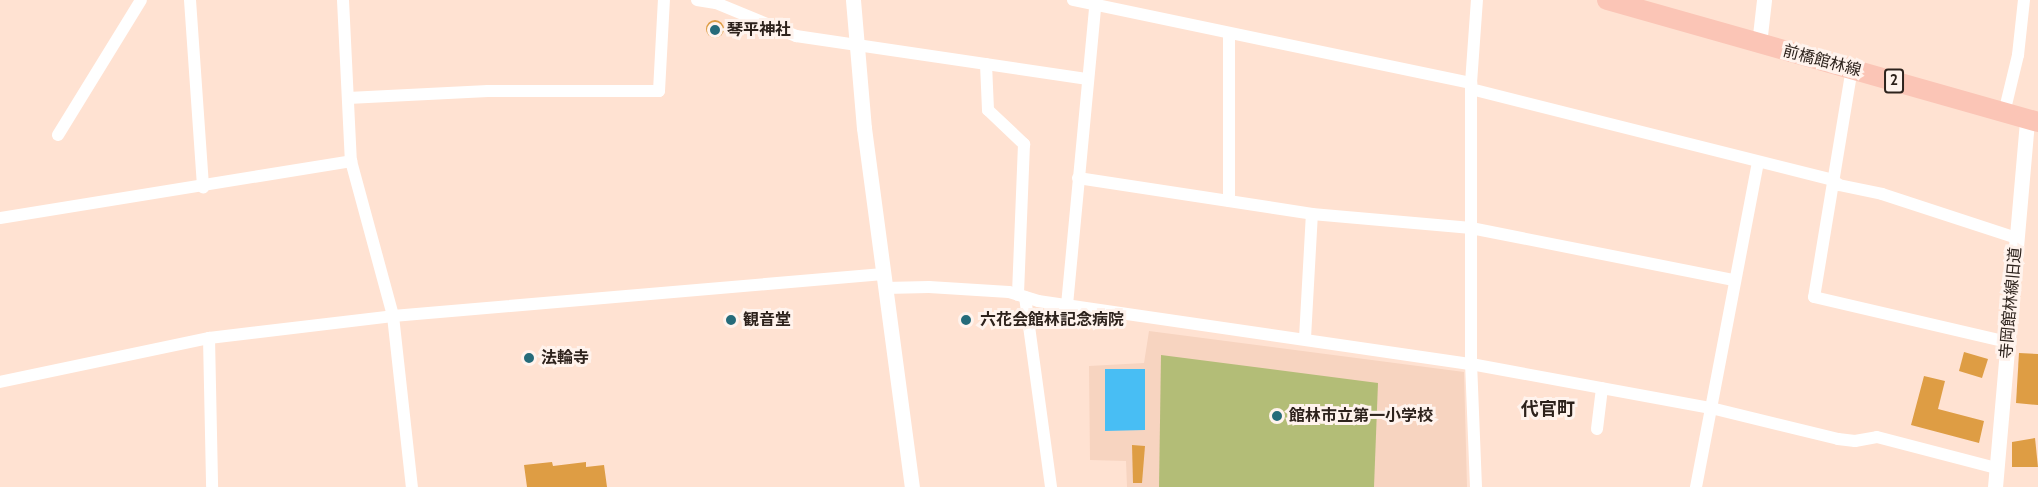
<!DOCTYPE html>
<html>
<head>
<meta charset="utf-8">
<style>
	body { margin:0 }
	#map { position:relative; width:2038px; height:487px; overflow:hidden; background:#ffe2d2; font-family:Cabin,"Noto Sans JP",sans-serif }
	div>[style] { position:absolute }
	.built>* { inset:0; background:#f7d4c0 }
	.green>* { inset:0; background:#b3bd77 }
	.water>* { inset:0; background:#48bef4 }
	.building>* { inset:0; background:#de9d44 }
	.round { border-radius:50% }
	.minor>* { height:12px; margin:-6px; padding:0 6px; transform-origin:6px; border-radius:6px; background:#fff }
	.tertiary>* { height:15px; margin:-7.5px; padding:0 7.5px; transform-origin:7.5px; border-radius:7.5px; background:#fff }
	.primary>* { height:20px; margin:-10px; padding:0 10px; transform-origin:10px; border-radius:10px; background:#fbc5b6 }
	.dots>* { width:16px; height:16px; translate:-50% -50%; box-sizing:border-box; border:3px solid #fff3ed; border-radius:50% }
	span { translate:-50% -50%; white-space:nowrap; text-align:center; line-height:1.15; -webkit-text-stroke:6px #fff3ed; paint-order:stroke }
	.shield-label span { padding:2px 4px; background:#fff3ed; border:2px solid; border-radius:4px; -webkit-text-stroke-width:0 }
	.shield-label { font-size:15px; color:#2d221c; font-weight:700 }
	.poi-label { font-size:16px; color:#2d221c; font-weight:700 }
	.left { translate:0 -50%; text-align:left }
	.street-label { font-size:16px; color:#2d221c }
	.neighbourhood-label { font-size:18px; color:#2d221c; font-weight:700 }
</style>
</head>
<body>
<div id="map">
	<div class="built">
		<div style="clip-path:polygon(1149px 331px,1464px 372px,1467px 487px,1127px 487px,1126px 461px,1090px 460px,1089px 366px,1144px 363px)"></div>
	</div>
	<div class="green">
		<div style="clip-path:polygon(1161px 355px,1378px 383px,1374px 487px,1159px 487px)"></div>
	</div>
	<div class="water">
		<div style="clip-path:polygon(1105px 369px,1145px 369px,1145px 430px,1105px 431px)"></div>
	</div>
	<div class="building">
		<div class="round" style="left:706px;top:20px;width:18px;height:18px"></div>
		<div style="clip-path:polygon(1964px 352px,1988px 359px,1982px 378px,1959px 371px)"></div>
		<div style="clip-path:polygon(2019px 353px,2038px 354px,2038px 405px,2016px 403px)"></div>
		<div style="clip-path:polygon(1924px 376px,1945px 381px,1938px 409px,1984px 421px,1979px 443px,1911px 425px)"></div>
		<div style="clip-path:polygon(2035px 438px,2038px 467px,2012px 467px,2012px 442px)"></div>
		<div style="clip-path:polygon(1132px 445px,1145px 446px,1142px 483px,1133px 483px)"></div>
		<div style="clip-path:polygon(552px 462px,553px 466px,586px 462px,586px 467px,604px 465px,607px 487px,527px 487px,524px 465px)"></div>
	</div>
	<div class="minor">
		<div style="left:190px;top:0;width:188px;rotate:86deg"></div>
		<div style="left:343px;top:0;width:161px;rotate:87.2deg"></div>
		<div style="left:351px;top:161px;width:161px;rotate:74.8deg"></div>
		<div style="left:393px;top:316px;width:172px;rotate:83.7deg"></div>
		<div style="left:697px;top:0;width:19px;rotate:9deg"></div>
		<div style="left:716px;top:3px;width:87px;rotate:22.4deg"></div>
		<div style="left:796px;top:36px;width:295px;rotate:8.4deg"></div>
		<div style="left:1073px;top:0;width:407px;rotate:11.8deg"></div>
		<div style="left:986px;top:64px;width:46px;rotate:87.5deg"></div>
		<div style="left:988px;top:110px;width:50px;rotate:43.4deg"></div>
		<div style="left:1024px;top:144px;width:151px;rotate:92.3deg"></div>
		<div style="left:1852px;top:68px;width:232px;rotate:99.4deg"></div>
		<div style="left:1814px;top:297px;width:199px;rotate:13.1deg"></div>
		<div style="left:1471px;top:89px;width:373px;rotate:14.1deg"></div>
		<div style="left:1833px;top:180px;width:8px;rotate:40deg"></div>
		<div style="left:1839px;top:185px;width:44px;rotate:11.8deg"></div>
		<div style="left:1882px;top:194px;width:142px;rotate:18.1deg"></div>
		<div style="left:348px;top:98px;width:140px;rotate:-2.9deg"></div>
		<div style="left:488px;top:91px;width:171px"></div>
		<div style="left:659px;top:91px;width:91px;rotate:-86.9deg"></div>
		<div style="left:2004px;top:113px;width:60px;rotate:-76.4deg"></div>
		<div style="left:2018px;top:55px;width:55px;rotate:-83.8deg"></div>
		<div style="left:58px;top:135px;width:158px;rotate:-58.4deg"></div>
		<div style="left:1078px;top:178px;width:237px;rotate:8.7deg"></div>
		<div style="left:1312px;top:214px;width:160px;rotate:5deg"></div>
		<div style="left:1471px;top:228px;width:268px;rotate:11.2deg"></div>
		<div style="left:1229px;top:201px;width:168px;rotate:-90deg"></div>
		<div style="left:0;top:218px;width:356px;rotate:-9.2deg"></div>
		<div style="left:885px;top:288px;width:44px;rotate:-1.3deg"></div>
		<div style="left:929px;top:287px;width:80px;rotate:3.6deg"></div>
		<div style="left:1009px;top:292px;width:30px;rotate:17deg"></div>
		<div style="left:1038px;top:301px;width:438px;rotate:8.3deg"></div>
		<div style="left:1471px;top:364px;width:244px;rotate:10.4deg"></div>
		<div style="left:1711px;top:408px;width:131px;rotate:13.7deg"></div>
		<div style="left:1838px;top:439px;width:17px;rotate:7deg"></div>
		<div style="left:1855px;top:441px;width:22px;rotate:-10deg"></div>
		<div style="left:1877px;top:437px;width:123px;rotate:14.6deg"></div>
		<div style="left:1025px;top:297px;width:192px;rotate:82.2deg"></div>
		<div style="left:1067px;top:305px;width:306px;rotate:-84.6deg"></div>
		<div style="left:209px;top:338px;width:149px;rotate:88.8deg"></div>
		<div style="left:1305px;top:338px;width:124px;rotate:-86.8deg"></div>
		<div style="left:0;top:382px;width:214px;rotate:-11.9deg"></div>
		<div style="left:209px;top:338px;width:185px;rotate:-6.8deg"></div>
		<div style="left:393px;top:316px;width:492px;rotate:-4.9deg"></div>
		<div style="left:1597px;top:429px;width:41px;rotate:-83deg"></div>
		<div style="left:1476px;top:487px;width:123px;rotate:-92.3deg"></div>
		<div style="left:1471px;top:364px;width:281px;rotate:-90deg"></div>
		<div style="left:1471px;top:83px;width:83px;rotate:-85.9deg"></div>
		<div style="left:1696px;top:487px;width:330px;rotate:-79.2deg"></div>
	</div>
	<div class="tertiary">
		<div style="left:853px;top:0;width:128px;rotate:85.1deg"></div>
		<div style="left:864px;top:128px;width:362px;rotate:82.4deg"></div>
		<div style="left:1759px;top:44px;width:44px;rotate:-83.5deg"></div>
		<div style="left:1995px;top:487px;width:369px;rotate:-85deg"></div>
	</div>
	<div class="primary">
		<div style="left:1607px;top:0;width:448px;rotate:15.8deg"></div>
	</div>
	<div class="dots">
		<div style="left:715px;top:30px;background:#256b7a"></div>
		<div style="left:731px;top:320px;background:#256b7a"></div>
		<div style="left:966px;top:320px;background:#256b7a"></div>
		<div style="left:529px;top:358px;background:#256b7a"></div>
		<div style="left:1277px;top:416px;background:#256b7a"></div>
	</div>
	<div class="shield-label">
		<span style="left:1894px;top:81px">2</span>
	</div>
	<div class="poi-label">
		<span class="left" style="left:727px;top:30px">琴平神社</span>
		<span class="left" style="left:743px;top:320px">観音堂</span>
		<span class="left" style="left:980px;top:320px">六花会館林記念病院</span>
		<span class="left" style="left:541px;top:358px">法輪寺</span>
		<span class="left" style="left:1289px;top:416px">館林市立第一小学校</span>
	</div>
	<div class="street-label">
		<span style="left:1822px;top:61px;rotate:15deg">前橋館林線</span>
		<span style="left:2011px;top:303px;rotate:-85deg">寺岡館林線旧道</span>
	</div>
	<div class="neighbourhood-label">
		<span style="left:1548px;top:409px">代官町</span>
	</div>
</div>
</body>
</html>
